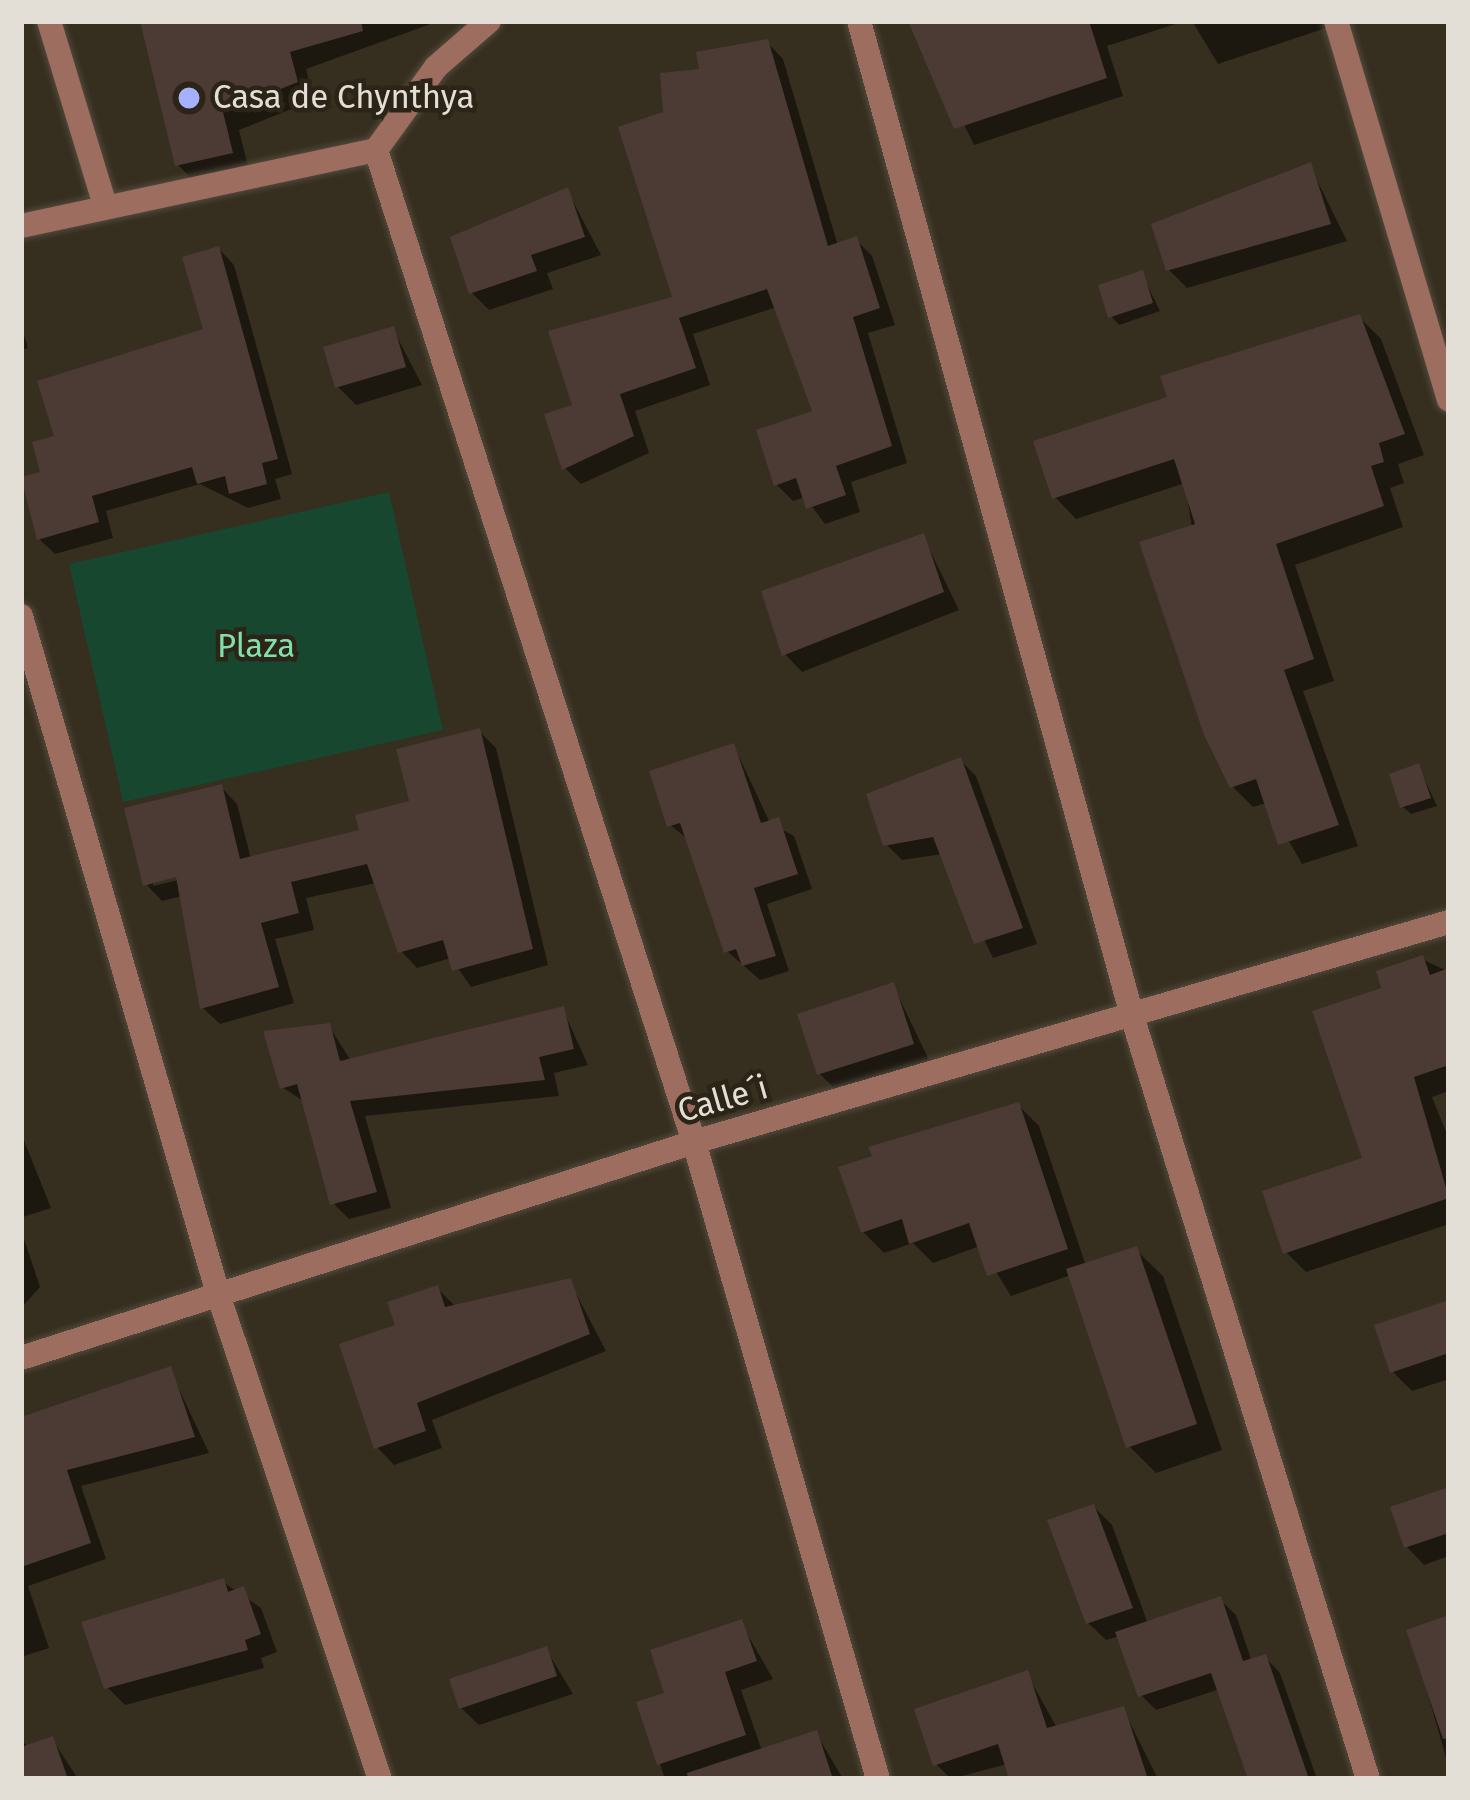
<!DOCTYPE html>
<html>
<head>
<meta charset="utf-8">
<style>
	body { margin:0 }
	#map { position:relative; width:1470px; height:1800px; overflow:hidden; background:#362e1f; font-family:"Fira Sans",sans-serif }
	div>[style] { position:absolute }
	.green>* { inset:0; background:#17472f }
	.shadow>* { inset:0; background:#0007 }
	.building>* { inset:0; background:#4c3a35 }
	.roads { filter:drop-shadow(0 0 3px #524a3c) drop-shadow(0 0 3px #524a3c) }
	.street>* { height:24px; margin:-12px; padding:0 12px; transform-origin:12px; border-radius:12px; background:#9d6d5f }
	.dots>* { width:33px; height:33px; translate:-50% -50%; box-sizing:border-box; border:6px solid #2c2416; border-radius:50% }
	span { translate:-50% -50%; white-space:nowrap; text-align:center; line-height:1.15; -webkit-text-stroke:9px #2c2416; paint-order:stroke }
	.poi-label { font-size:33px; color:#e4dfd6 }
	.left { translate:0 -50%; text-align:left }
	.park-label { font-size:33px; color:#82deac }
	.street-label { font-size:33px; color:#e4dfd6 }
	.frame { position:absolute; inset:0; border:24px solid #e4dfd6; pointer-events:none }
</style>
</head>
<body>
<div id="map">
	<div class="green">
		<div style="clip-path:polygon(389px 492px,443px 730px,123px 802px,69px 564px)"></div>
	</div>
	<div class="shadow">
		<div style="clip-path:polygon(143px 21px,439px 21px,306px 69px,314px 100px,239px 130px,249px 170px,195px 182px,177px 164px)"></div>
		<div style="clip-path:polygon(913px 21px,1185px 21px,1107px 46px,1123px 96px,974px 145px)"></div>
		<div style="clip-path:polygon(1192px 21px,1324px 21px,1326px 28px,1218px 64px)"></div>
		<div style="clip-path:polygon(767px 42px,783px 59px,838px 246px,856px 240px,872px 256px,895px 325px,868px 333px,907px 463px,851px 482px,860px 512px,825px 524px,805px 497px,793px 501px,776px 484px,816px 413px,777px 307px,693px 334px,710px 385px,635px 411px,649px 453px,581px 484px,565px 468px,575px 407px,676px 299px,666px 114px,702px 72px)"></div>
		<div style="clip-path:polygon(1310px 166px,1347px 241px,1187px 288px,1169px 270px)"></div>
		<div style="clip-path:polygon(567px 190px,601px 255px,547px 273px,553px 289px,489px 310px,471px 292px)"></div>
		<div style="clip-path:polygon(219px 249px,234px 265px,292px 474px,275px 479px,281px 499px,248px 508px,200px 484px,106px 511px,113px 538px,55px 554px,39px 539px,58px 438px,207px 331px)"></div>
		<div style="clip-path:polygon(1142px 274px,1160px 311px,1119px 325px,1111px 316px)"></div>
		<div style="clip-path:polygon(1360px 318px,1381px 339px,1424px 455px,1398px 464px,1404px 483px,1390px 488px,1403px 527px,1295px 565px,1334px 681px,1303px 691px,1358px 846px,1302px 864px,1267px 803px,1253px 807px,1232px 786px,1185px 483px,1076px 519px,1055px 497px,1171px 399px)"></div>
		<div style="clip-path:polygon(21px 325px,28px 348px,21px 350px)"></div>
		<div style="clip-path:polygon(393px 329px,422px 385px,356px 405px,338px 387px)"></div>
		<div style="clip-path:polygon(923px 536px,959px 610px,802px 672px,785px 654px)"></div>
		<div style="clip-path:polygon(evenodd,479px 731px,496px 748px,548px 965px,471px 987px,451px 958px,417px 968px,401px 951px,381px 882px,306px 898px,314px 930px,275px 939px,294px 1003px,220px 1024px,203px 1008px,182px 896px,162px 901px,146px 884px,221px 787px,237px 804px,251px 859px,362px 832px,412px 804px,479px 731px,190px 871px,191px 877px,153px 886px,153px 880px,190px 871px)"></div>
		<div style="clip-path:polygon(734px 746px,770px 823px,794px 836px,812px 889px,767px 904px,789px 971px,760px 980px,727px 951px,689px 840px,670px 825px)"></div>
		<div style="clip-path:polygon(960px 760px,976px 776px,1037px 944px,993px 958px,943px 854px,902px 860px,886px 844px)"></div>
		<div style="clip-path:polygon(1419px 767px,1437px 806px,1411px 814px,1402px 806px)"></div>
		<div style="clip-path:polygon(1422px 959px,1449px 972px,1449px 1091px,1432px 1097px,1449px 1139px,1449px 1224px,1306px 1272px,1286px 1252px,1366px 1160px,1385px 990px)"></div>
		<div style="clip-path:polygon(893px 985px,930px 1062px,838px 1092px,820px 1074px)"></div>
		<div style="clip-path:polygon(563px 1010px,588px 1065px,554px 1073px,559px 1096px,365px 1116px,391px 1208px,349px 1219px,333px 1203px,305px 1102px,282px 1087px,329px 1026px,351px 1061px)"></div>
		<div style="clip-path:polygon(1018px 1105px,1039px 1126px,1086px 1266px,1136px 1250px,1163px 1276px,1222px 1450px,1156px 1473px,1129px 1446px,1071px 1275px,1011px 1296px,980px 1246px,933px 1263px,913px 1243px,884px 1253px,863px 1232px)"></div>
		<div style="clip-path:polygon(21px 1133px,51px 1208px,23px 1217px,21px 1215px)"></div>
		<div style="clip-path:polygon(21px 1230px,40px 1287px,21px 1308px)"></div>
		<div style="clip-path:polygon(570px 1282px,606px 1351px,432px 1420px,442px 1448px,394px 1465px,377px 1447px,398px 1327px,437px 1288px,456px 1307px)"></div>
		<div style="clip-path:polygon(1449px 1303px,1449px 1379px,1412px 1391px,1392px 1371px)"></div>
		<div style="clip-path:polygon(170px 1370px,209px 1453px,81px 1486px,106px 1559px,28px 1586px,49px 1648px,21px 1657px,21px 1418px)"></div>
		<div style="clip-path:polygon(1449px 1490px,1449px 1556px,1424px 1565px,1407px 1547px)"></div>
		<div style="clip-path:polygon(1094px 1507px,1112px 1525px,1148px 1624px,1220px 1600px,1236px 1615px,1252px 1662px,1265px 1657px,1280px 1673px,1317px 1779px,1251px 1779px,1220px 1689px,1156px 1710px,1141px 1695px,1120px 1636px,1106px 1640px,1088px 1623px)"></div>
		<div style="clip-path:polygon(223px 1582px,261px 1608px,277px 1652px,261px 1658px,264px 1668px,125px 1705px,107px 1687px)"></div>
		<div style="clip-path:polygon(1449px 1619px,1449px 1768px,1410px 1632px)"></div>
		<div style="clip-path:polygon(741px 1623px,773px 1679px,741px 1690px,762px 1751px,816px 1733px,843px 1779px,665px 1779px,640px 1704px,668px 1694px)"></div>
		<div style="clip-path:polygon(546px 1649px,573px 1694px,479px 1725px,461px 1708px)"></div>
		<div style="clip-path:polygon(1027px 1674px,1057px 1728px,1123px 1709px,1158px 1779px,1012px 1779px,1007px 1764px,951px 1779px,936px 1764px)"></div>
		<div style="clip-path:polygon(21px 1738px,28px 1748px,52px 1739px,78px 1779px,21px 1779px)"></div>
	</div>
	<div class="building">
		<div style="clip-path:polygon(140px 21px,361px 21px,363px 31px,290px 52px,298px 82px,223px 112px,233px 153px,175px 166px)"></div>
		<div style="clip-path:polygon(908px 21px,1089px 21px,1107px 78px,954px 129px)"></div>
		<div style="clip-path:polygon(768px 39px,828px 246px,857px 236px,880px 308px,853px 317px,892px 446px,836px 466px,846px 495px,806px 509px,796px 478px,774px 486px,756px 430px,812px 411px,767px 289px,679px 318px,696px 368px,620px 394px,634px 436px,562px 470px,544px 414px,572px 405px,548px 331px,672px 297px,618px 127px,663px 112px,660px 73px,699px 69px,696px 52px)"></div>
		<div style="clip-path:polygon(1311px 162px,1331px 224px,1166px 271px,1151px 224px)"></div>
		<div style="clip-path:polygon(568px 187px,585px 237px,531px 255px,537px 271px,469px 294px,450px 237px)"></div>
		<div style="clip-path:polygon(219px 246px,278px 459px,262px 463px,267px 484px,229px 494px,225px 476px,197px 484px,192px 467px,92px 496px,99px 522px,37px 540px,21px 477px,40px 472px,32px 442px,54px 436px,37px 381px,203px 329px,182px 257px)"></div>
		<div style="clip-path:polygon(1143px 270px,1153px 303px,1108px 318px,1098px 285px)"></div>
		<div style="clip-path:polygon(1360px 314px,1405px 434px,1379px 443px,1384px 462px,1371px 466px,1384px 506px,1276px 544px,1314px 659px,1284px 670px,1339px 825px,1278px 845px,1256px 779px,1230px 788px,1204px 735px,1139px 542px,1195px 524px,1174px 459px,1052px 499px,1033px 441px,1167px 397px,1160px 376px)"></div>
		<div style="clip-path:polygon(394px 326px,406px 367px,335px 388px,323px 347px)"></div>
		<div style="clip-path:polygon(924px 533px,944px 592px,782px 656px,761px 591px)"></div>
		<div style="clip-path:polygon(480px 728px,533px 949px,452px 971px,443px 940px,398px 953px,367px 864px,291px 882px,299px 913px,261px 923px,279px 987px,200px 1009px,176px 877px,143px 886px,124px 808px,222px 784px,240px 859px,359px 830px,355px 815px,409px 801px,396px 749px)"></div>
		<div style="clip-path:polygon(734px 743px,761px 823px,779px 817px,798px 874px,754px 888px,776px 956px,742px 966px,736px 949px,724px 953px,680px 823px,667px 827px,649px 771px)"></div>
		<div style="clip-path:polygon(961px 757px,1023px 928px,974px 944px,933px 837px,883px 846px,866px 794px)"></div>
		<div style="clip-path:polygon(1419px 763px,1431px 798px,1400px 808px,1389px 774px)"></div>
		<div style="clip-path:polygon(1423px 955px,1430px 975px,1449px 968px,1449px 1065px,1414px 1077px,1449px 1198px,1283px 1254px,1262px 1191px,1362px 1158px,1312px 1011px,1381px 988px,1376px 971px)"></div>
		<div style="clip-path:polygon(894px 982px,914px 1044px,817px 1075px,797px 1014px)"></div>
		<div style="clip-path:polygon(564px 1006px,574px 1049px,539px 1057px,545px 1080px,350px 1101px,377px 1192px,330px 1205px,297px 1084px,280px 1089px,263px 1031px,330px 1023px,340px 1061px)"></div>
		<div style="clip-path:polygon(1019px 1102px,1068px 1249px,987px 1276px,969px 1223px,909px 1244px,902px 1219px,861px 1233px,838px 1167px,872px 1156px,868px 1147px)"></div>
		<div style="clip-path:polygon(1137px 1246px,1197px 1424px,1126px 1448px,1066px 1269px)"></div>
		<div style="clip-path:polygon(571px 1278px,590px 1334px,417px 1403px,426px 1431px,374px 1449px,339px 1344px,395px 1325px,387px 1302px,438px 1285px,445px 1307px)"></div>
		<div style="clip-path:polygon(1449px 1300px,1449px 1353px,1390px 1373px,1374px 1325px)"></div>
		<div style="clip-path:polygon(171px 1366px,195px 1437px,67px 1470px,91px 1543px,21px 1567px,21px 1417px)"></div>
		<div style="clip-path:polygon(1449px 1487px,1449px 1533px,1404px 1548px,1390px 1507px)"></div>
		<div style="clip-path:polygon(1094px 1504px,1133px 1608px,1086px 1624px,1047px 1520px)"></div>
		<div style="clip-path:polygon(224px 1578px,228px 1592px,244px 1586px,261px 1634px,245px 1640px,248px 1650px,104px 1689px,81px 1622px)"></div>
		<div style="clip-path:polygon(1221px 1596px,1243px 1661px,1266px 1654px,1309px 1779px,1248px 1779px,1211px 1673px,1138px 1697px,1115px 1632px)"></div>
		<div style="clip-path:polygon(1449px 1615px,1449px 1738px,1443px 1739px,1406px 1630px)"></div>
		<div style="clip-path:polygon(742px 1619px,757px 1661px,725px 1672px,746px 1735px,657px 1765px,636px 1702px,664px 1693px,650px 1650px)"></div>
		<div style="clip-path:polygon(547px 1646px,557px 1676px,459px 1709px,449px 1679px)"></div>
		<div style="clip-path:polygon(1028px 1670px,1047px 1728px,1124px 1706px,1148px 1779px,1009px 1779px,998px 1744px,933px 1766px,914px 1709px)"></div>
		<div style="clip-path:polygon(817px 1730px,833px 1779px,688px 1779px,687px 1773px)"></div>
		<div style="clip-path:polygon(53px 1736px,68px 1779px,21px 1779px,21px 1747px)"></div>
	</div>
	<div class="roads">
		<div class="street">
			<div style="left:49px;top:21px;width:192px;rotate:73.1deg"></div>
			<div style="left:859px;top:21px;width:1035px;rotate:74.65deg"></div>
			<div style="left:1133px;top:1019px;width:796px;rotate:72.82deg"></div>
			<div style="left:1336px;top:21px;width:395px;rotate:73.4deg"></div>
			<div style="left:376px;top:150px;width:1042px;rotate:72.23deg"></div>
			<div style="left:694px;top:1142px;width:663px;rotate:73.89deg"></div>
			<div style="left:21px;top:226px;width:363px;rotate:-12.1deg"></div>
			<div style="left:376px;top:150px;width:102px;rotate:-54.1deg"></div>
			<div style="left:436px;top:67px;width:70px;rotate:-41deg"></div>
			<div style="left:21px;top:616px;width:709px;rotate:73.79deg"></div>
			<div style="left:219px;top:1297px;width:508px;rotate:71.53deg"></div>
			<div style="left:21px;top:1358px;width:707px;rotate:-17.79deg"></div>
			<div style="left:694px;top:1142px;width:786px;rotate:-16.25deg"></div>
		</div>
	</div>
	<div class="dots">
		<div style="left:189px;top:98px;background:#a5b1fc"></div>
	</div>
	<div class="poi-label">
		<span class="left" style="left:213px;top:98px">Casa de Chynthya</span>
	</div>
	<div class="park-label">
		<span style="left:256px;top:647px">Plaza</span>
	</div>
	<div class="street-label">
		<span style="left:723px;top:1100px;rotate:-16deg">Calle´i</span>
	</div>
	<div class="frame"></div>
</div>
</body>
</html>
